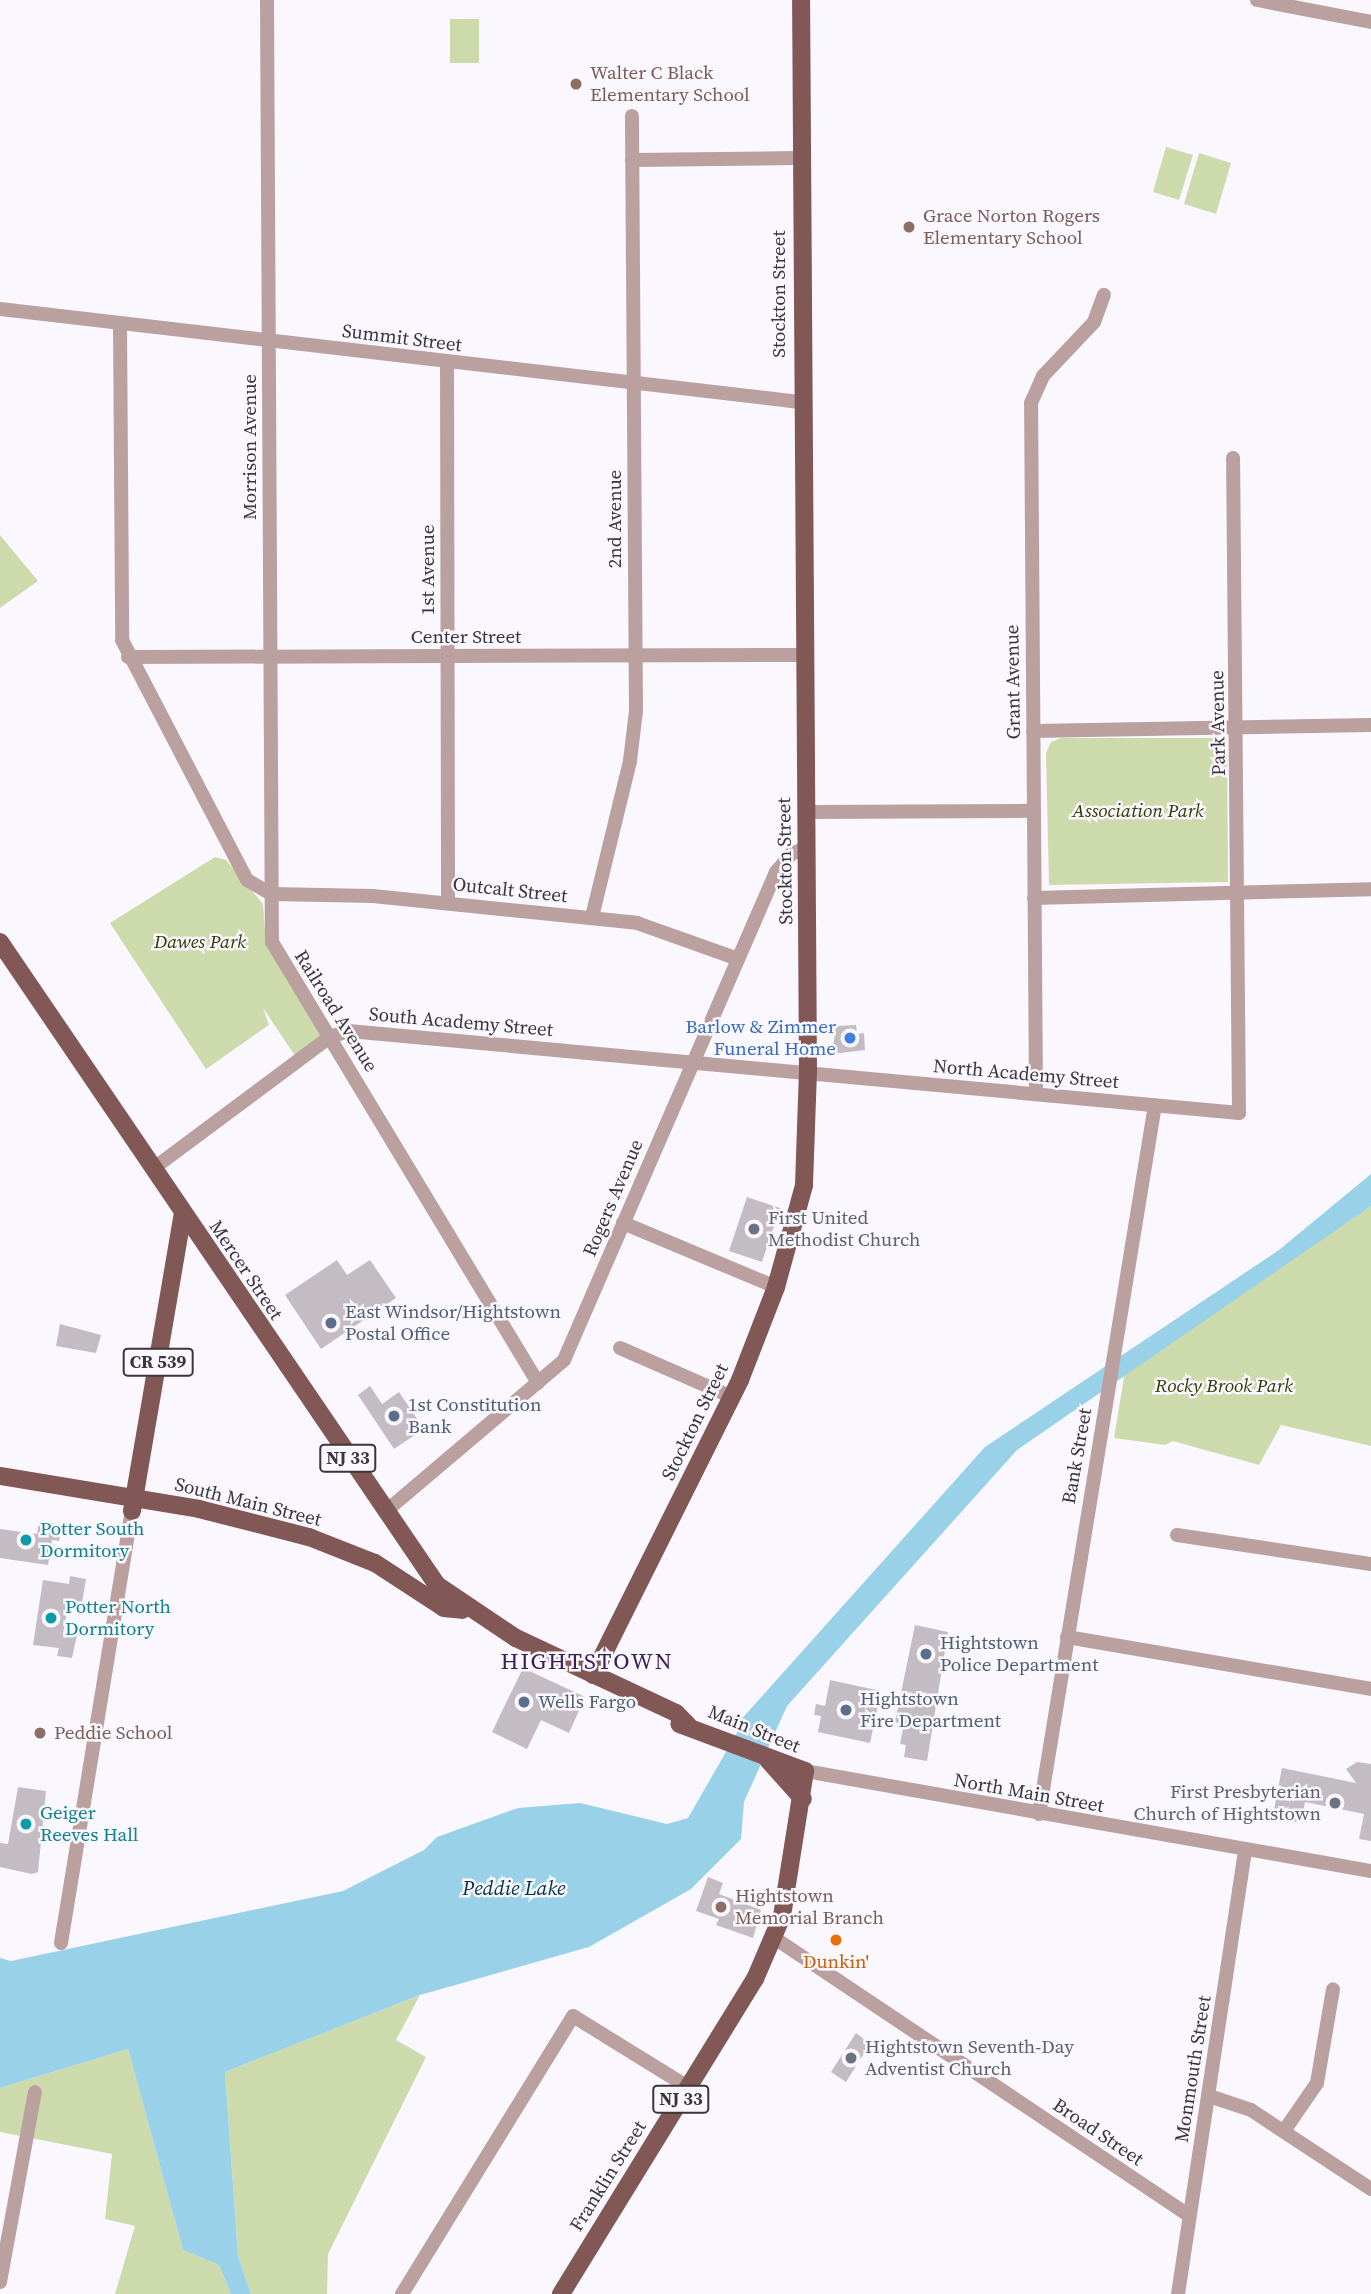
<!DOCTYPE html>
<html>
<head>
<meta charset="utf-8">
<style>
	body { margin:0 }
	#map { position:relative; width:1371px; height:2294px; overflow:hidden; background:#fbf7ff; font-family:"Source Serif 4",serif }
	div>[style] { position:absolute }
	.green>* { inset:0; background:#cddbac }
	.water>* { inset:0; background:#99d1e8 }
	.building>* { inset:0; background:#c3bcc2 }
	.minor>* { height:14px; margin:-7px; padding:0 7px; transform-origin:7px; border-radius:7px; background:#baa19f }
	.major>* { height:18px; margin:-9px; padding:0 9px; transform-origin:9px; border-radius:9px; background:#825856 }
	.dots>* { width:19px; height:19px; translate:-50% -50%; box-sizing:border-box; border:4px solid #fbf7ff; border-radius:50% }
	span { translate:-50% -50%; white-space:nowrap; text-align:center; line-height:1.15; -webkit-text-stroke:5px #fbf7ff; paint-order:stroke }
	.shield-label span { padding:2px 5px; background:#fbf7ff; border:2px solid; border-radius:5px; -webkit-text-stroke-width:0 }
	.shield-label { font-size:18px; color:#383639; font-weight:700 }
	.education-label { font-size:19px; color:#785e54 }
	.left { translate:0 -50%; text-align:left }
	.street-label { font-size:19px; color:#383639 }
	.park-label { font-size:19px; color:#2f3b03; font-style:italic }
	.shop-label { font-size:19px; color:#366cbe }
	.right { translate:-100% -50%; text-align:right }
	.worship-label { font-size:19px; color:#5b616d }
	.service-label { font-size:19px; color:#4e5e75 }
	.culture-label { font-size:19px; color:#0d838f }
	.food-label { font-size:19px; color:#c56008 }
	.water-label { font-size:21px; color:#023546; font-style:italic }
	.quarter-label { font-size:23px; color:#3b1e56; letter-spacing:2px }
</style>
</head>
<body>
<div id="map">
	<div class="green">
		<div style="clip-path:polygon(450px 19px,479px 19px,479px 63px,450px 63px)"></div>
		<div style="clip-path:polygon(1166px 147px,1193px 155px,1179px 200px,1153px 192px)"></div>
		<div style="clip-path:polygon(1199px 153px,1231px 163px,1216px 214px,1184px 204px)"></div>
		<div style="clip-path:polygon(0 535px,38px 581px,0 608px)"></div>
		<div style="clip-path:polygon(1061px 738px,1227px 738px,1228px 882px,1049px 885px,1046px 753px,1051px 742px)"></div>
		<div style="clip-path:polygon(215px 857px,226px 860px,263px 904px,266px 944px,322px 1037px,296px 1057px,263px 1008px,269px 1025px,206px 1069px,110px 923px)"></div>
		<div style="clip-path:polygon(1371px 1206px,1371px 1446px,1281px 1425px,1259px 1465px,1173px 1441px,1165px 1445px,1114px 1438px,1125px 1371px)"></div>
		<div style="clip-path:polygon(420px 1995px,396px 2040px,426px 2057px,328px 2254px,327px 2294px,251px 2294px,238px 2256px,225px 2072px)"></div>
		<div style="clip-path:polygon(128px 2049px,183px 2250px,219px 2265px,231px 2294px,115px 2294px,135px 2226px,105px 2219px,112px 2154px,0 2132px,0 2088px)"></div>
	</div>
	<div class="water">
		<div style="clip-path:polygon(1371px 1174px,1371px 1206px,1017px 1450px,787px 1706px,744px 1802px,741px 1839px,691px 1889px,589px 1947px,420px 1995px,225px 2072px,238px 2256px,251px 2294px,231px 2294px,219px 2265px,183px 2250px,128px 2049px,0 2088px,0 1958px,11px 1961px,343px 1891px,424px 1850px,437px 1837px,518px 1808px,580px 1803px,667px 1824px,688px 1818px,738px 1731px,738px 1723px,985px 1447px,1279px 1250px)"></div>
	</div>
	<div class="building">
		<div style="clip-path:polygon(856px 1025px,857px 1034px,864px 1033px,865px 1050px,832px 1054px,836px 1026px)"></div>
		<div style="clip-path:polygon(747px 1197px,780px 1208px,762px 1262px,729px 1251px)"></div>
		<div style="clip-path:polygon(337px 1260px,347px 1275px,370px 1260px,396px 1298px,321px 1349px,285px 1295px)"></div>
		<div style="clip-path:polygon(60px 1324px,101px 1335px,96px 1353px,56px 1346px)"></div>
		<div style="clip-path:polygon(370px 1386px,382px 1404px,399px 1392px,424px 1429px,394px 1449px,358px 1395px)"></div>
		<div style="clip-path:polygon(39px 1521px,62px 1525px,59px 1541px,52px 1540px,48px 1565px,0 1558px,0 1529px,37px 1534px)"></div>
		<div style="clip-path:polygon(70px 1576px,86px 1579px,82px 1602px,69px 1600px,63px 1634px,77px 1635px,72px 1658px,57px 1656px,59px 1648px,33px 1645px,43px 1580px,69px 1584px)"></div>
		<div style="clip-path:polygon(915px 1625px,948px 1632px,927px 1761px,904px 1757px,906px 1745px,900px 1744px,904px 1724px,895px 1722px)"></div>
		<div style="clip-path:polygon(523px 1668px,585px 1697px,569px 1733px,541px 1720px,527px 1749px,492px 1732px)"></div>
		<div style="clip-path:polygon(830px 1680px,881px 1691px,870px 1743px,818px 1732px,821px 1716px,814px 1715px,816px 1704px,825px 1706px)"></div>
		<div style="clip-path:polygon(1357px 1762px,1371px 1764px,1371px 1841px,1359px 1839px,1364px 1814px,1305px 1802px,1301px 1822px,1272px 1820px,1282px 1768px,1356px 1783px,1346px 1769px)"></div>
		<div style="clip-path:polygon(18px 1787px,46px 1791px,38px 1872px,32px 1874px,0 1867px,0 1843px,8px 1844px)"></div>
		<div style="clip-path:polygon(708px 1877px,723px 1883px,719px 1894px,761px 1910px,753px 1938px,716px 1925px,719px 1919px,696px 1911px)"></div>
		<div style="clip-path:polygon(856px 2033px,870px 2044px,846px 2082px,831px 2072px)"></div>
	</div>
	<div class="minor">
		<div style="left:267px;top:0;width:942px;rotate:89.7deg"></div>
		<div style="left:272px;top:942px;width:515px;rotate:58.9deg"></div>
		<div style="left:1257px;top:0;width:116px;rotate:10.9deg"></div>
		<div style="left:632px;top:160px;width:166px;rotate:-0.7deg"></div>
		<div style="left:0;top:309px;width:805px;rotate:6.63deg"></div>
		<div style="left:120px;top:323px;width:317px;rotate:89.6deg"></div>
		<div style="left:122px;top:640px;width:271px;rotate:62.5deg"></div>
		<div style="left:247px;top:880px;width:28px;rotate:30deg"></div>
		<div style="left:271px;top:894px;width:102px;rotate:1.1deg"></div>
		<div style="left:373px;top:896px;width:265px;rotate:5.8deg"></div>
		<div style="left:637px;top:923px;width:107px;rotate:19.6deg"></div>
		<div style="left:447px;top:362px;width:541px;rotate:89.89deg"></div>
		<div style="left:128px;top:657px;width:676px;rotate:-0.17deg"></div>
		<div style="left:1033px;top:731px;width:338px;rotate:-1deg"></div>
		<div style="left:806px;top:812px;width:227px;rotate:-0.3deg"></div>
		<div style="left:1034px;top:898px;width:337px;rotate:-1.5deg"></div>
		<div style="left:592px;top:917px;width:161px;rotate:-76.3deg"></div>
		<div style="left:630px;top:761px;width:50px;rotate:-83.2deg"></div>
		<div style="left:636px;top:711px;width:595px;rotate:-90.39deg"></div>
		<div style="left:1036px;top:1094px;width:691px;rotate:-90.41deg"></div>
		<div style="left:1031px;top:403px;width:30px;rotate:-66deg"></div>
		<div style="left:1043px;top:376px;width:74px;rotate:-46.6deg"></div>
		<div style="left:1094px;top:322px;width:29px;rotate:-70deg"></div>
		<div style="left:154px;top:1168px;width:219px;rotate:-36.7deg"></div>
		<div style="left:330px;top:1037px;width:20px;rotate:-18deg"></div>
		<div style="left:349px;top:1031px;width:894px;rotate:5.26deg"></div>
		<div style="left:1239px;top:1113px;width:655px;rotate:-90.52deg"></div>
		<div style="left:623px;top:1223px;width:166px;rotate:22.7deg"></div>
		<div style="left:620px;top:1348px;width:122px;rotate:23.6deg"></div>
		<div style="left:385px;top:1512px;width:235px;rotate:-40.3deg"></div>
		<div style="left:564px;top:1360px;width:532px;rotate:-66.52deg"></div>
		<div style="left:776px;top:872px;width:23px;rotate:-50deg"></div>
		<div style="left:791px;top:854px;width:16px;rotate:-22deg"></div>
		<div style="left:1177px;top:1535px;width:196px;rotate:8.5deg"></div>
		<div style="left:1067px;top:1637px;width:308px;rotate:9.7deg"></div>
		<div style="left:805px;top:1771px;width:575px;rotate:10.02deg"></div>
		<div style="left:1039px;top:1814px;width:718px;rotate:-80.71deg"></div>
		<div style="left:776px;top:1939px;width:497px;rotate:33.8deg"></div>
		<div style="left:61px;top:1943px;width:438px;rotate:-80.7deg"></div>
		<div style="left:1209px;top:2096px;width:44px;rotate:18.4deg"></div>
		<div style="left:1251px;top:2110px;width:144px;rotate:33.4deg"></div>
		<div style="left:1284px;top:2131px;width:58px;rotate:-55.5deg"></div>
		<div style="left:1317px;top:2083px;width:95px;rotate:-80.3deg"></div>
		<div style="left:0;top:2282px;width:193px;rotate:-79.6deg"></div>
		<div style="left:402px;top:2294px;width:326px;rotate:-58.4deg"></div>
		<div style="left:573px;top:2016px;width:135px;rotate:31.7deg"></div>
		<div style="left:1178px;top:2294px;width:450px;rotate:-81.4deg"></div>
	</div>
	<div class="major">
		<div style="left:0;top:942px;width:777px;rotate:55.8deg"></div>
		<div style="left:437px;top:1585px;width:95px;rotate:33.9deg"></div>
		<div style="left:516px;top:1638px;width:177px;rotate:25.1deg"></div>
		<div style="left:676px;top:1713px;width:17px;rotate:45deg"></div>
		<div style="left:0;top:1476px;width:202px;rotate:9.4deg"></div>
		<div style="left:199px;top:1509px;width:114px;rotate:14.3deg"></div>
		<div style="left:309px;top:1537px;width:71px;rotate:21.5deg"></div>
		<div style="left:375px;top:1563px;width:82px;rotate:33.1deg"></div>
		<div style="left:444px;top:1608px;width:18px;rotate:6deg"></div>
		<div style="left:132px;top:1511px;width:302px;rotate:-80.3deg"></div>
		<div style="left:593px;top:1675px;width:330px;rotate:-63.5deg"></div>
		<div style="left:740px;top:1380px;width:100px;rotate:-68.8deg"></div>
		<div style="left:776px;top:1287px;width:106px;rotate:-74.6deg"></div>
		<div style="left:804px;top:1185px;width:112px;rotate:-88deg"></div>
		<div style="left:808px;top:1073px;width:1073px;rotate:-90.37deg"></div>
		<div style="left:768px;top:1760px;width:52px;rotate:48.1deg"></div>
		<div style="left:561px;top:2294px;width:370px;rotate:-58.4deg"></div>
		<div style="left:755px;top:1979px;width:69px;rotate:-66.8deg"></div>
		<div style="left:782px;top:1916px;width:147px;rotate:-81deg"></div>
		<div style="left:805px;top:1771px;width:134px;rotate:-159.5deg"></div>
	</div>
	<div class="dots">
		<div style="left:576px;top:84px;background:#8d6e63"></div>
		<div style="left:909px;top:227px;background:#8d6e63"></div>
		<div style="left:850px;top:1038px;background:#3f7fe0"></div>
		<div style="left:754px;top:1229px;background:#6b7280"></div>
		<div style="left:331px;top:1323px;background:#5c6f8a"></div>
		<div style="left:394px;top:1416px;background:#5c6f8a"></div>
		<div style="left:26px;top:1540px;background:#0f9aa8"></div>
		<div style="left:51px;top:1618px;background:#0f9aa8"></div>
		<div style="left:926px;top:1654px;background:#5c6f8a"></div>
		<div style="left:524px;top:1702px;background:#5c6f8a"></div>
		<div style="left:846px;top:1710px;background:#5c6f8a"></div>
		<div style="left:40px;top:1733px;background:#8d6e63"></div>
		<div style="left:1335px;top:1803px;background:#6b7280"></div>
		<div style="left:26px;top:1824px;background:#0f9aa8"></div>
		<div style="left:721px;top:1907px;background:#8d6e63"></div>
		<div style="left:836px;top:1940px;background:#e8710a"></div>
		<div style="left:851px;top:2058px;background:#6b7280"></div>
	</div>
	<div class="shield-label">
		<span style="left:158px;top:1362px">CR 539</span>
		<span style="left:348px;top:1458px">NJ 33</span>
		<span style="left:681px;top:2099px">NJ 33</span>
	</div>
	<div class="education-label">
		<span class="left" style="left:590px;top:84px">Walter C Black<br>Elementary School</span>
		<span class="left" style="left:923px;top:227px">Grace Norton Rogers<br>Elementary School</span>
		<span class="left" style="left:54px;top:1733px">Peddie School</span>
		<span class="left" style="left:735px;top:1907px">Hightstown<br>Memorial Branch</span>
	</div>
	<div class="street-label">
		<span style="left:779px;top:294px;rotate:-90deg">Stockton Street</span>
		<span style="left:402px;top:338px;rotate:7deg">Summit Street</span>
		<span style="left:250px;top:447px;rotate:-90deg">Morrison Avenue</span>
		<span style="left:615px;top:519px;rotate:-90deg">2nd Avenue</span>
		<span style="left:428px;top:570px;rotate:-90deg">1st Avenue</span>
		<span style="left:466px;top:637px">Center Street</span>
		<span style="left:1013px;top:682px;rotate:-91deg">Grant Avenue</span>
		<span style="left:1218px;top:723px;rotate:-91deg">Park Avenue</span>
		<span style="left:785px;top:861px;rotate:-91deg">Stockton Street</span>
		<span style="left:510px;top:890px;rotate:6deg">Outcalt Street</span>
		<span style="left:336px;top:1011px;rotate:58deg">Railroad Avenue</span>
		<span style="left:461px;top:1022px;rotate:5deg">South Academy Street</span>
		<span style="left:1026px;top:1074px;rotate:5deg">North Academy Street</span>
		<span style="left:613px;top:1198px;rotate:-67deg">Rogers Avenue</span>
		<span style="left:246px;top:1270px;rotate:56deg">Mercer Street</span>
		<span style="left:695px;top:1422px;rotate:-64deg">Stockton Street</span>
		<span style="left:1077px;top:1456px;rotate:-80deg">Bank Street</span>
		<span style="left:248px;top:1502px;rotate:14deg">South Main Street</span>
		<span style="left:754px;top:1729px;rotate:22deg">Main Street</span>
		<span style="left:1029px;top:1793px;rotate:10deg">North Main Street</span>
		<span style="left:1193px;top:2069px;rotate:-81deg">Monmouth Street</span>
		<span style="left:1098px;top:2132px;rotate:34deg">Broad Street</span>
		<span style="left:608px;top:2176px;rotate:-58deg">Franklin Street</span>
	</div>
	<div class="park-label">
		<span style="left:1138px;top:811px">Association Park</span>
		<span style="left:200px;top:942px">Dawes Park</span>
		<span style="left:1224px;top:1386px">Rocky Brook Park</span>
	</div>
	<div class="shop-label">
		<span class="right" style="left:836px;top:1038px">Barlow &amp; Zimmer<br>Funeral Home</span>
	</div>
	<div class="worship-label">
		<span class="left" style="left:768px;top:1229px">First United<br>Methodist Church</span>
		<span class="right" style="left:1321px;top:1803px">First Presbyterian<br>Church of Hightstown</span>
		<span class="left" style="left:865px;top:2058px">Hightstown Seventh-Day<br>Adventist Church</span>
	</div>
	<div class="service-label">
		<span class="left" style="left:345px;top:1323px">East Windsor/Hightstown<br>Postal Office</span>
		<span class="left" style="left:408px;top:1416px">1st Constitution<br>Bank</span>
		<span class="left" style="left:940px;top:1654px">Hightstown<br>Police Department</span>
		<span class="left" style="left:860px;top:1710px">Hightstown<br>Fire Department</span>
		<span class="left" style="left:538px;top:1702px">Wells Fargo</span>
	</div>
	<div class="culture-label">
		<span class="left" style="left:40px;top:1540px">Potter South<br>Dormitory</span>
		<span class="left" style="left:65px;top:1618px">Potter North<br>Dormitory</span>
		<span class="left" style="left:40px;top:1824px">Geiger<br>Reeves Hall</span>
	</div>
	<div class="food-label">
		<span style="left:836px;top:1962px">Dunkin'</span>
	</div>
	<div class="water-label">
		<span style="left:514px;top:1888px">Peddie Lake</span>
	</div>
	<div class="quarter-label">
		<span style="left:587px;top:1661px">HIGHTSTOWN</span>
	</div>
</div>
</body>
</html>
